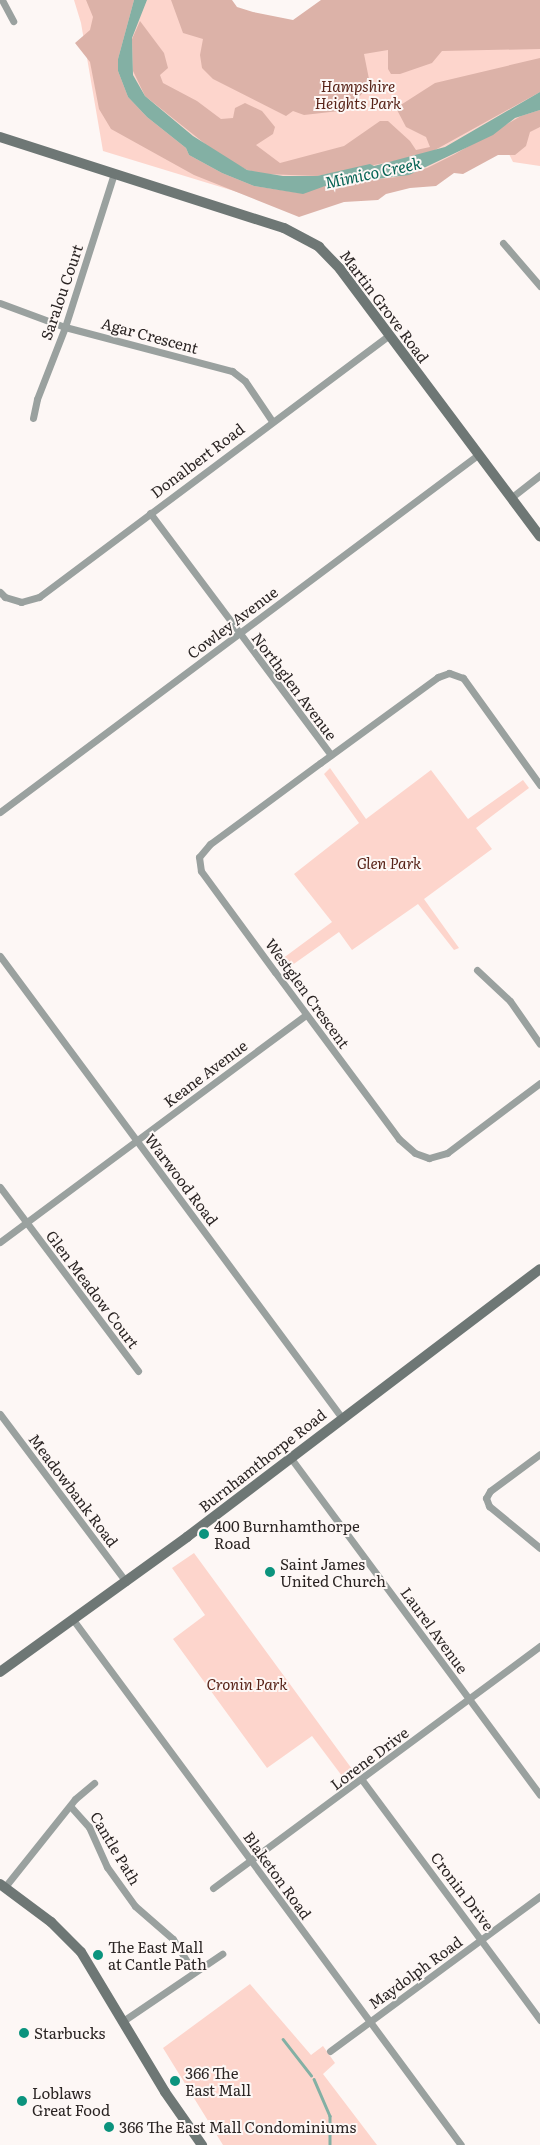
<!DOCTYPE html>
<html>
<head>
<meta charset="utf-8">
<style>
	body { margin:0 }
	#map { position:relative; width:540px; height:2145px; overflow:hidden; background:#fdf7f5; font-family:Literata,serif }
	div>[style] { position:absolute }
	.green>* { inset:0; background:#fdd5cc }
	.forest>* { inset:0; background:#dcb2a8 }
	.water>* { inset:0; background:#83b0a4 }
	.stream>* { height:2.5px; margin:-1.25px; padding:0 1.25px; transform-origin:1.25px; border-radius:1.25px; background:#83b0a4 }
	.minor>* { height:7px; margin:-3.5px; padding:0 3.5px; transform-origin:3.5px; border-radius:3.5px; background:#9aa19f }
	.secondary>* { height:10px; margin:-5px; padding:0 5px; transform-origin:5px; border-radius:5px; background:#6e7775 }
	.dots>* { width:14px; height:14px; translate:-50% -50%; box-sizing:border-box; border:2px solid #fdf7f5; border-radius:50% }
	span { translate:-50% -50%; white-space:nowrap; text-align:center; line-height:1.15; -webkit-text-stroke:4px #fdf7f5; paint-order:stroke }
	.park-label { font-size:15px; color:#582318; font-style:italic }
	.street-label { font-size:15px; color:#2b2524 }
	.poi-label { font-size:15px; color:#2b2524 }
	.left { translate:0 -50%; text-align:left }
	.water-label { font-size:16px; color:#056354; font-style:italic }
</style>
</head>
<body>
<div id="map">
	<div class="green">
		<div style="clip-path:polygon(74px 0,219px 0,218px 4px,289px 24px,540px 0,540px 166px,513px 162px,506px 148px,393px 183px,270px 202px,103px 151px,81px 23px)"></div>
		<div style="clip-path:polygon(330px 768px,366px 819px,431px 770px,468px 819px,523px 780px,529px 788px,476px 828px,492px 849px,424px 899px,459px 948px,454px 950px,418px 904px,352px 950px,339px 932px,288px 968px,282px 959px,332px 922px,294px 874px,359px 823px,324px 774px)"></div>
		<div style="clip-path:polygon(194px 1553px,352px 1769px,342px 1776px,312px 1736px,267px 1768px,173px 1639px,205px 1615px,172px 1568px)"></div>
		<div style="clip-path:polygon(250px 1984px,311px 2055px,323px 2046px,335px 2063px,323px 2074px,377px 2145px,223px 2145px,163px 2048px)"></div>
	</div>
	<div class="forest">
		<div style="clip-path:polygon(86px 0,134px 0,118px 59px,118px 71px,128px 97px,147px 117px,186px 148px,189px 155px,222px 173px,254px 186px,300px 193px,328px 185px,397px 177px,427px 168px,455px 154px,521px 116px,540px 110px,540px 127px,530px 132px,526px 146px,515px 155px,498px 155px,463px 174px,454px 173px,436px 186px,410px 188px,386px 194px,378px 200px,344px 202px,299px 217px,194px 175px,111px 129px,99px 109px,90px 62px,75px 43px,90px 30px,93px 17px)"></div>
		<div style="clip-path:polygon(171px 0,232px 0,237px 7px,253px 12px,293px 20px,321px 0,540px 0,540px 49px,442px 51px,432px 63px,400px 74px,391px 74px,388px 69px,388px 50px,364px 54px,370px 84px,348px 110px,304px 115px,293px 111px,286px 116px,213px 79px,202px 68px,200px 55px,203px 39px,183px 33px)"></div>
		<div style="clip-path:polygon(140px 21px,164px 53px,168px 68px,160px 75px,163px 83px,197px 101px,221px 119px,233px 118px,235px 108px,245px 103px,262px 111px,275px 127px,273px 134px,256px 145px,280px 163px,344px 146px,380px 121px,388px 121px,410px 141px,416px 150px,430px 147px,426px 137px,406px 127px,396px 108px,435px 83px,540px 58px,540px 92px,426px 155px,317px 176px,264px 174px,247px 170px,219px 155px,145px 96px,133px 71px,132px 39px)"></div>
	</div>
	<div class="water">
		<div style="clip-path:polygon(134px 0,147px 0,132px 38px,133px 75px,145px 96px,193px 136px,247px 170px,283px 176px,317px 176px,370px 164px,374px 166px,445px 147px,540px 92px,540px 110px,515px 118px,493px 135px,409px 175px,328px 185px,303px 194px,254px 186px,222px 173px,189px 155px,186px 148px,147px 117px,128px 97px,118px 71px,118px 59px)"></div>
	</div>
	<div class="stream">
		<div style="left:283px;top:2039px;width:46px;rotate:52.1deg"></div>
		<div style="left:314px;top:2079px;width:40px;rotate:66.6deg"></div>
		<div style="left:330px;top:2116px;width:29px;rotate:90deg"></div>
	</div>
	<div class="minor">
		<div style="left:2px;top:0;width:24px;rotate:62deg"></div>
		<div style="left:503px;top:243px;width:57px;rotate:49.3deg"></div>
		<div style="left:0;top:303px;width:69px;rotate:20.3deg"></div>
		<div style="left:65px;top:327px;width:173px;rotate:14.8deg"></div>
		<div style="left:232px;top:371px;width:16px;rotate:38deg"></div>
		<div style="left:245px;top:381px;width:48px;rotate:56deg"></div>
		<div style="left:33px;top:418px;width:19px;rotate:-78deg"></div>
		<div style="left:37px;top:399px;width:77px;rotate:-68.7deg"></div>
		<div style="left:65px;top:327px;width:162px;rotate:-72.3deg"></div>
		<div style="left:512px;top:497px;width:36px;rotate:-38deg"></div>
		<div style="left:150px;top:513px;width:302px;rotate:53.2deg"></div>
		<div style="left:0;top:592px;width:7px;rotate:45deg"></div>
		<div style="left:5px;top:597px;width:17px;rotate:17deg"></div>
		<div style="left:21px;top:602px;width:19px;rotate:-16deg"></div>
		<div style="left:39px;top:597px;width:436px;rotate:-36.8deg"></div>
		<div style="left:540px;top:785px;width:132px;rotate:-125.7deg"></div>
		<div style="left:463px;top:678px;width:15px;rotate:-160deg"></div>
		<div style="left:449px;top:673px;width:12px;rotate:160deg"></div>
		<div style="left:438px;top:677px;width:146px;rotate:143.9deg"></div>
		<div style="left:320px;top:763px;width:137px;rotate:143.6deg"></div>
		<div style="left:210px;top:844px;width:17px;rotate:130deg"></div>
		<div style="left:199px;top:857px;width:14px;rotate:82deg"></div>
		<div style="left:201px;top:871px;width:125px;rotate:53.8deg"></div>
		<div style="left:275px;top:972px;width:208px;rotate:53.4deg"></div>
		<div style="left:399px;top:1139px;width:21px;rotate:41deg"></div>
		<div style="left:415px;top:1153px;width:15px;rotate:20deg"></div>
		<div style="left:429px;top:1158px;width:19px;rotate:-16deg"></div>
		<div style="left:447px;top:1153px;width:116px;rotate:-37deg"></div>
		<div style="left:0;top:812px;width:598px;rotate:-36.77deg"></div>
		<div style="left:0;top:956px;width:575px;rotate:53.49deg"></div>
		<div style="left:477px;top:970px;width:45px;rotate:43.2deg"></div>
		<div style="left:510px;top:1001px;width:52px;rotate:55.1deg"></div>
		<div style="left:0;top:1187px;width:230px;rotate:53.1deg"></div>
		<div style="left:0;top:1242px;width:381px;rotate:-36.6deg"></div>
		<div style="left:0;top:1414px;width:210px;rotate:53.1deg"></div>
		<div style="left:540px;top:1454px;width:62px;rotate:143.5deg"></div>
		<div style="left:490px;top:1491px;width:8px;rotate:120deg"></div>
		<div style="left:486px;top:1498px;width:9px;rotate:69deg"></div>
		<div style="left:489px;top:1506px;width:66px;rotate:39.5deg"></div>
		<div style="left:290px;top:1457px;width:420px;rotate:53.5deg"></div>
		<div style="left:74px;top:1621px;width:651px;rotate:53.55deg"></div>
		<div style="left:362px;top:1780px;width:299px;rotate:53.4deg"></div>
		<div style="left:71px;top:1807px;width:27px;rotate:48deg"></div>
		<div style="left:89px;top:1827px;width:44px;rotate:65.8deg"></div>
		<div style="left:107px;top:1867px;width:48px;rotate:54.3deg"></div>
		<div style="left:135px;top:1906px;width:50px;rotate:41deg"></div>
		<div style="left:173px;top:1939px;width:39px;rotate:58deg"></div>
		<div style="left:4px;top:1888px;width:114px;rotate:-51.4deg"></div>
		<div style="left:75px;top:1799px;width:25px;rotate:-40deg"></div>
		<div style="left:213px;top:1888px;width:407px;rotate:-36.5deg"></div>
		<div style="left:123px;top:2021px;width:120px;rotate:-34.1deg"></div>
		<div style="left:330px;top:2051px;width:261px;rotate:-36.4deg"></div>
	</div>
	<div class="secondary">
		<div style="left:0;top:137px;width:298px;rotate:17.8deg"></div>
		<div style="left:284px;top:228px;width:40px;rotate:28deg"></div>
		<div style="left:319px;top:247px;width:30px;rotate:46deg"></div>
		<div style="left:340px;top:269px;width:334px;rotate:53.2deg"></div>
		<div style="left:0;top:1672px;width:231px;rotate:-35.8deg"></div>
		<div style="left:187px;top:1537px;width:443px;rotate:-37.2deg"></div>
		<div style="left:0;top:1884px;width:64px;rotate:36.7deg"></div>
		<div style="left:51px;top:1922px;width:42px;rotate:45deg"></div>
		<div style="left:81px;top:1952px;width:163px;rotate:59deg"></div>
		<div style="left:165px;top:2092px;width:65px;rotate:55.1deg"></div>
	</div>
	<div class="dots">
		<div style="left:204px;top:1534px;background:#0b937d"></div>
		<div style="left:270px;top:1572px;background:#0b937d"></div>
		<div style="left:98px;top:1955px;background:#0b937d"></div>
		<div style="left:24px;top:2033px;background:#0b937d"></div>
		<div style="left:175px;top:2081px;background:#0b937d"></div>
		<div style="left:22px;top:2101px;background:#0b937d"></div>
		<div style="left:109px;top:2127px;background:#0b937d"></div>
	</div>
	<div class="park-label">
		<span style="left:358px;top:94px">Hampshire<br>Heights Park</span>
		<span style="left:389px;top:863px">Glen Park</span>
		<span style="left:247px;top:1684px">Cronin Park</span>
	</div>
	<div class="street-label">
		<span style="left:61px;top:292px;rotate:-71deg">Saralou Court</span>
		<span style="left:385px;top:306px;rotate:53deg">Martin Grove Road</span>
		<span style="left:150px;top:335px;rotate:15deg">Agar Crescent</span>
		<span style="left:197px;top:460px;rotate:-37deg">Donalbert Road</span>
		<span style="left:232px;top:622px;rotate:-37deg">Cowley Avenue</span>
		<span style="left:295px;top:686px;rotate:53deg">Northglen Avenue</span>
		<span style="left:308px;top:993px;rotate:54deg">Westglen Crescent</span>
		<span style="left:205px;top:1073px;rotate:-37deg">Keane Avenue</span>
		<span style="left:182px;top:1179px;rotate:53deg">Warwood Road</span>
		<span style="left:93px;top:1289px;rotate:53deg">Glen Meadow Court</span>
		<span style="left:262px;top:1460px;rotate:-38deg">Burnhamthorpe Road</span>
		<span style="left:74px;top:1490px;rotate:53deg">Meadowbank Road</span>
		<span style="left:435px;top:1630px;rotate:54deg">Laurel Avenue</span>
		<span style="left:369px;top:1758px;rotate:-37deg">Lorene Drive</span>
		<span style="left:116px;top:1848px;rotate:59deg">Cantle Path</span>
		<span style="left:278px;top:1875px;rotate:54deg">Blaketon Road</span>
		<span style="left:463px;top:1891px;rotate:53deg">Cronin Drive</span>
		<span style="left:415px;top:1972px;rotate:-36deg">Maydolph Road</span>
	</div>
	<div class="poi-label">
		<span class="left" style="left:214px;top:1534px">400 Burnhamthorpe<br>Road</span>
		<span class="left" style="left:280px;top:1572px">Saint James<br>United Church</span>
		<span class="left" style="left:108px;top:1955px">The East Mall<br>at Cantle Path</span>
		<span class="left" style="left:34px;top:2033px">Starbucks</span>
		<span class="left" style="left:185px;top:2081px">366 The<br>East Mall</span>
		<span class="left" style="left:32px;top:2101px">Loblaws<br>Great Food</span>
		<span class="left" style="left:119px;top:2127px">366 The East Mall Condominiums</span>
	</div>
	<div class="water-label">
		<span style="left:373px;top:172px;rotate:-12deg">Mimico Creek</span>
	</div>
</div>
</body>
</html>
